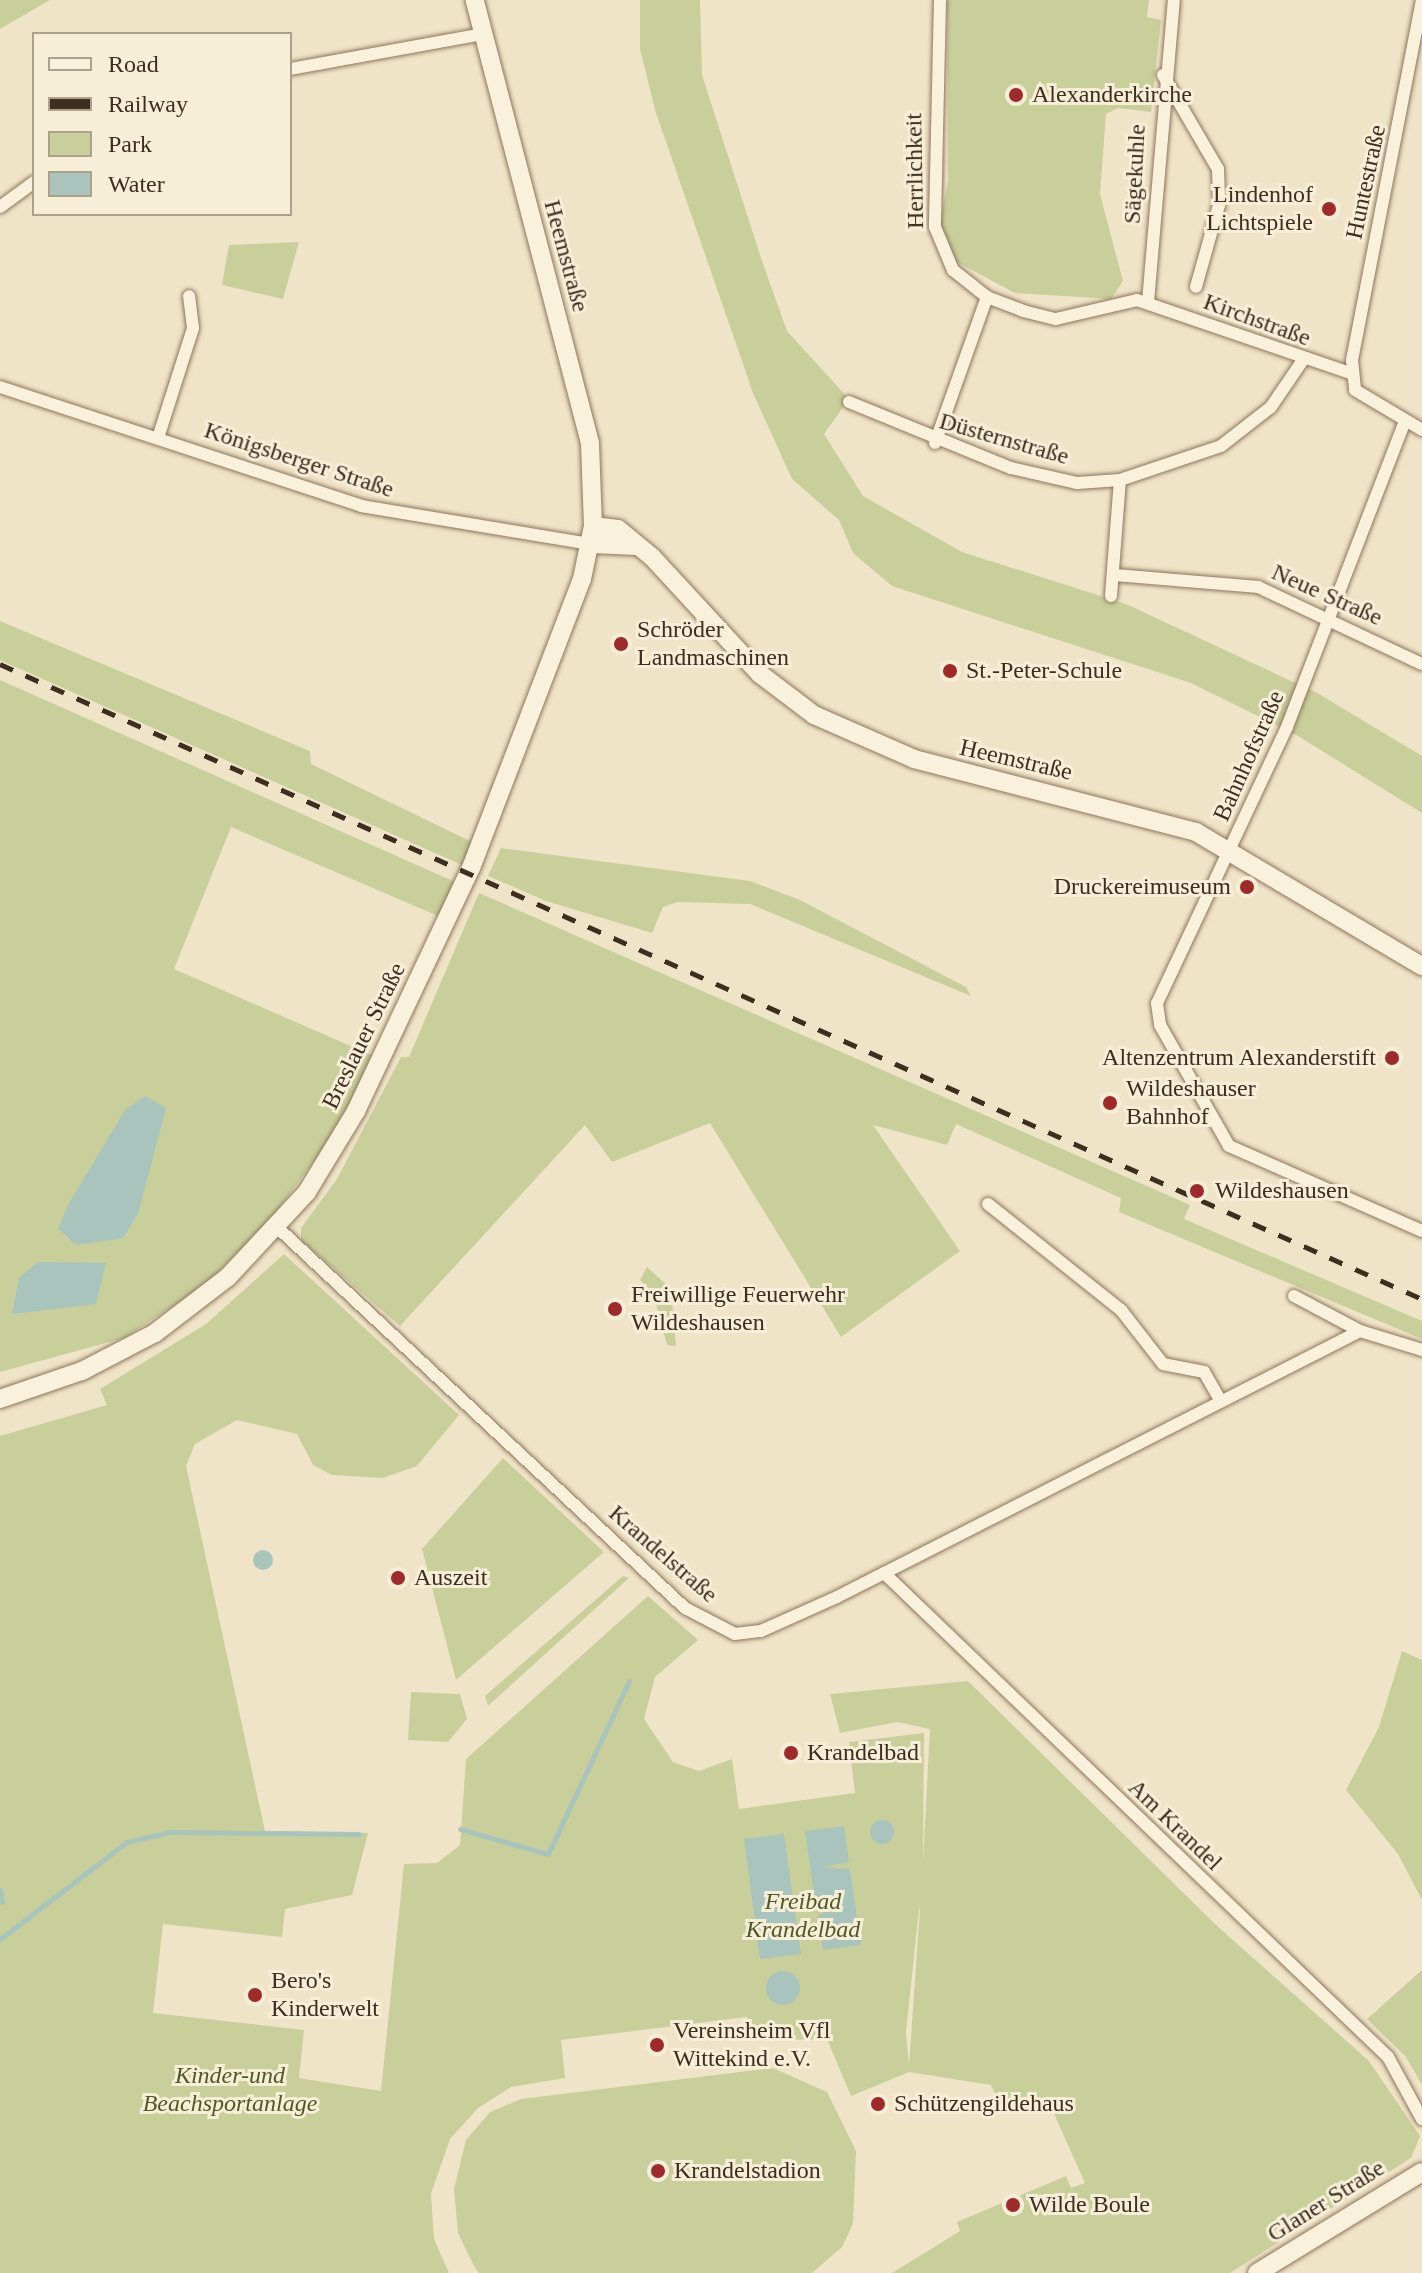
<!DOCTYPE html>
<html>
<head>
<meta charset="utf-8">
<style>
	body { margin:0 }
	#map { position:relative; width:1422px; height:2273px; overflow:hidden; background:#f0e4c8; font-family:Georgia,serif }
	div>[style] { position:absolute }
	.green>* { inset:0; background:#c9cf9b }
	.water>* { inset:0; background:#a9c4bc }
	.round { border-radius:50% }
	.stream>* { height:5px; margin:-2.5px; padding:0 2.5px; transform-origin:2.5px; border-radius:2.5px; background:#a9c4bc }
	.roads { filter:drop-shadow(0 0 2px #8d765c) drop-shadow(0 0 2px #8d765c) }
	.street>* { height:12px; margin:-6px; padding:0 6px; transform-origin:6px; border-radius:6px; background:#faf1dc }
	.secondary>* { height:18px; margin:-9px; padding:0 9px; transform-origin:9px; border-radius:9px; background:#faf1dc }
	.rail>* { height:5px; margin-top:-2.5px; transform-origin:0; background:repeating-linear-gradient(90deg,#3d2e20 0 14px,transparent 0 28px) }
	.dots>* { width:22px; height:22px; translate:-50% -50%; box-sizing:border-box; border:4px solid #f7eed8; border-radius:50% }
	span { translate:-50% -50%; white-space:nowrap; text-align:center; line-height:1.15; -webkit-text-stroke:6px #f7eed8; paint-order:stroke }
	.poi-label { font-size:24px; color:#3d2e20 }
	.left { translate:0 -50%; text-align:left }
	.right { translate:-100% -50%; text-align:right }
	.street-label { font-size:24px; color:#3d2e20 }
	.park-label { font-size:24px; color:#4d5a26; font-style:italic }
	.legend { position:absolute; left:32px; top:32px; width:260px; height:184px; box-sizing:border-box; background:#f7eed8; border:2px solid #ada18e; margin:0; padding:10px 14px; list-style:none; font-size:24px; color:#3d2e20 }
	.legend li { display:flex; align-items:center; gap:16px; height:40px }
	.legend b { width:40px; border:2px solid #ada18e }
</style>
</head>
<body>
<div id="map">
	<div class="green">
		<div style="clip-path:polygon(0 0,50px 0,0 29px)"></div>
		<div style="clip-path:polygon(640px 0,700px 0,702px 75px,762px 261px,787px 331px,849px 399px,824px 434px,863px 496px,962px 552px,1126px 604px,1319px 694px,1422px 756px,1422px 813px,1298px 736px,1191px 683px,892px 586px,853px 553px,839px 520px,792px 479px,753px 393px,655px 110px,640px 49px)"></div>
		<div style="clip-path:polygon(947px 0,1149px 0,1147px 17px,1161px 20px,1151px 112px,1118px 108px,1106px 114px,1100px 194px,1123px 281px,1111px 299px,1015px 293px,955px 261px,940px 223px,948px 181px)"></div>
		<div style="clip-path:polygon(299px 242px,283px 299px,222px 285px,229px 245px)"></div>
		<div style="clip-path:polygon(0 621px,310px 751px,311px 764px,472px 842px,462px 865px,0 660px)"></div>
		<div style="clip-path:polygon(0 680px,455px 882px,438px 916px,231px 827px,174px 969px,376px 1057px,350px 1112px,272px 1218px,205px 1285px,124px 1338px,0 1372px)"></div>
		<div style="clip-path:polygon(501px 848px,750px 881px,800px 900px,966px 987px,971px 996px,750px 904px,678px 902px,663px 907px,652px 933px,546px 901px,488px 876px)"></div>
		<div style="clip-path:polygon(479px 893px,1190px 1205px,1184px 1219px,1422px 1321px,1422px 1339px,1119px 1212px,1121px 1198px,956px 1124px,947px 1145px,873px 1125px,960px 1251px,841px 1337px,710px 1123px,612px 1162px,585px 1125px,400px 1326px,301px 1240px,301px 1228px,337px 1179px,401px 1057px,409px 1057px)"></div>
		<div style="clip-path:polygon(evenodd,284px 1254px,459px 1415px,417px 1466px,383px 1478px,332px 1475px,313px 1465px,297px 1434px,237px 1420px,195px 1444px,186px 1466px,265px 1831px,368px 1833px,352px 1895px,285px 1909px,282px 1937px,163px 1924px,153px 2013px,304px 2030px,299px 2078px,381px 2091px,404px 1864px,437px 1863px,460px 1845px,466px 1759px,648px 1596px,698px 1640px,655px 1677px,644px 1719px,673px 1762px,699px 1771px,732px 1759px,739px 1809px,855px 1793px,849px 1742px,924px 1733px,923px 1861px,930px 1729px,897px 1722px,840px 1733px,830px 1694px,968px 1681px,1216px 1925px,1369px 2061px,1420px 2136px,1411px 2158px,1230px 2273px,892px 2273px,960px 2231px,957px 2222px,1066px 2176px,1071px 2188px,1085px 2183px,1048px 2100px,1004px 2113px,991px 2085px,909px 2072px,851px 2096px,827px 2039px,752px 2041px,747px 2017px,561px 2040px,565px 2078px,511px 2087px,478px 2108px,450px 2139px,431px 2194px,434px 2239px,449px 2273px,0 2273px,0 1436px,107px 1405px,100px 1389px,206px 1324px,284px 1254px,919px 1909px,920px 1909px,909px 2065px,906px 2032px,919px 1909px)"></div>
		<div style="clip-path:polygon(647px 1267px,671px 1289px,676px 1346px,667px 1345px,653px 1293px,640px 1280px)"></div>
		<div style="clip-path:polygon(503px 1458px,604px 1552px,456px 1680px,422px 1549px)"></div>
		<div style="clip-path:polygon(623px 1576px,629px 1578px,488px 1706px,485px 1696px)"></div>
		<div style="clip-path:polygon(1402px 1651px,1422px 1660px,1422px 1900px,1398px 1854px,1346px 1790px,1379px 1727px)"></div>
		<div style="clip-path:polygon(411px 1692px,460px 1694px,467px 1719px,448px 1742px,408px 1740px)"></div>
		<div style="clip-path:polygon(1422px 1970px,1422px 2085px,1406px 2057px,1367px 2019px)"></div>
		<div style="clip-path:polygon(773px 2068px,827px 2092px,856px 2151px,853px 2224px,842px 2247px,812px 2273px,479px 2273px,474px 2266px,458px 2233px,454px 2189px,466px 2140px,490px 2112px,521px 2099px)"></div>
	</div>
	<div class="water">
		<div style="clip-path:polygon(145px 1096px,166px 1108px,138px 1214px,123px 1238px,76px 1245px,58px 1229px,68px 1205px,125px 1110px)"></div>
		<div style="clip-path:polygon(38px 1262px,106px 1263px,96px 1304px,12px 1314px,19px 1278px)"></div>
		<div class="round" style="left:253px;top:1550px;width:20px;height:20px"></div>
		<div class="round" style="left:870px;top:1820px;width:24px;height:24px"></div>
		<div style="clip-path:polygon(844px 1826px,849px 1862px,823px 1867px,850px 1869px,861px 1945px,823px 1950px,818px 1915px,842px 1906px,816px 1909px,805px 1831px)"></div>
		<div style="clip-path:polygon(784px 1834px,801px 1954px,760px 1959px,744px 1839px)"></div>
		<div class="round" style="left:766px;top:1971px;width:34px;height:34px"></div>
	</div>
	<div class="stream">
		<div style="left:460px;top:1829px;width:91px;rotate:15.9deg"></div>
		<div style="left:548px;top:1854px;width:191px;rotate:-64.9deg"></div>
		<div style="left:0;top:1890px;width:12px;rotate:81deg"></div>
		<div style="left:0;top:1939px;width:160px;rotate:-37.4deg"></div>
		<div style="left:127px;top:1842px;width:44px;rotate:-13.1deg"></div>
		<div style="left:170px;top:1832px;width:189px;rotate:0.6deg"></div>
	</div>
	<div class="roads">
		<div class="street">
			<div style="left:940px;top:0;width:227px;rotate:91.3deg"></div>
			<div style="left:935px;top:227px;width:47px;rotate:67.3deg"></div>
			<div style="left:953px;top:270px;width:43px;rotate:38.5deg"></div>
			<div style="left:987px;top:297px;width:39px;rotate:21deg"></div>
			<div style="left:1023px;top:311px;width:34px;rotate:14deg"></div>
			<div style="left:1056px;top:319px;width:83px;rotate:-13.2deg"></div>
			<div style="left:1137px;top:300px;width:228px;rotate:18.9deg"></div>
			<div style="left:1422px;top:0;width:367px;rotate:101deg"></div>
			<div style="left:1352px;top:360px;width:30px;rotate:84deg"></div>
			<div style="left:1355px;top:390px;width:78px;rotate:30.8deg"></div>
			<div style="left:290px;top:69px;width:195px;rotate:-10.3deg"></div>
			<div style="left:1163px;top:75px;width:109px;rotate:59.7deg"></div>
			<div style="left:1218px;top:169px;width:36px;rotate:88deg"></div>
			<div style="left:1219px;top:205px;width:85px;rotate:105.7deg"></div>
			<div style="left:0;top:207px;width:42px;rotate:-36.3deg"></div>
			<div style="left:1148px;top:302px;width:303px;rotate:-85.1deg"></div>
			<div style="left:0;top:387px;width:380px;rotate:18.2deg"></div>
			<div style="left:361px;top:506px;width:233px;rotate:9.4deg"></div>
			<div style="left:849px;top:402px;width:175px;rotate:22.2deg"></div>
			<div style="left:1011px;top:468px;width:68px;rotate:12.8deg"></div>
			<div style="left:1077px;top:483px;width:43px;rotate:-4deg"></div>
			<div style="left:1120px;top:480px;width:107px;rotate:-18.6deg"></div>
			<div style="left:1221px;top:446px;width:63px;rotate:-38deg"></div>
			<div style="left:1271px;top:407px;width:57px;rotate:-55.8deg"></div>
			<div style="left:1405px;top:421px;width:328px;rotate:111.1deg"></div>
			<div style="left:1287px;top:727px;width:305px;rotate:115.2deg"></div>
			<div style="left:1157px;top:1003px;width:22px;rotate:82deg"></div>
			<div style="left:1160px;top:1025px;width:139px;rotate:60.3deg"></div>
			<div style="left:1229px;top:1146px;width:211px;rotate:23.8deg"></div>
			<div style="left:158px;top:438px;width:115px;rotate:-72.3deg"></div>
			<div style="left:193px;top:328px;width:32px;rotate:-97deg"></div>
			<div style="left:935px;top:443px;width:155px;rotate:-70.4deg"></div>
			<div style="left:1115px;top:575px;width:144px;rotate:4.8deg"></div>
			<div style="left:1258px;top:587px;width:181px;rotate:25.2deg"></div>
			<div style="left:1111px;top:596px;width:116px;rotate:-85.6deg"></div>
			<div style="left:988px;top:1204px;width:170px;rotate:38.6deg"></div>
			<div style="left:1121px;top:1310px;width:68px;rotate:52.1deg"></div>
			<div style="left:1163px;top:1364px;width:42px;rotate:11deg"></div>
			<div style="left:1204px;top:1372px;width:34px;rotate:60deg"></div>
			<div style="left:278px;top:1228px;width:557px;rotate:43.04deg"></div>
			<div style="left:685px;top:1608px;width:56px;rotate:27.5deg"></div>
			<div style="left:735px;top:1634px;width:26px;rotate:-7deg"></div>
			<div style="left:761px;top:1631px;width:83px;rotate:-24.1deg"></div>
			<div style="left:837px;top:1597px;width:587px;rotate:-26.96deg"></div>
			<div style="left:1294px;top:1296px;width:75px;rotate:27.9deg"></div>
			<div style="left:1360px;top:1331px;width:65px;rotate:17deg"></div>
			<div style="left:884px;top:1573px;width:699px;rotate:43.84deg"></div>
			<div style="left:1388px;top:2057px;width:71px;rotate:61.3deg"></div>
		</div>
		<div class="secondary">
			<div style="left:593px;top:526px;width:25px;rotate:7deg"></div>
			<div style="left:618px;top:529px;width:44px;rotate:39.5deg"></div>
			<div style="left:652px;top:557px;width:159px;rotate:47.3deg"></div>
			<div style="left:760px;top:674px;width:68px;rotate:37.2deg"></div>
			<div style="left:814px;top:715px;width:109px;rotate:23.7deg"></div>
			<div style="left:914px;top:759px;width:291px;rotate:14.5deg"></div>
			<div style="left:1196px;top:832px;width:263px;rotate:30.7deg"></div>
			<div style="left:591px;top:544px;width:46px;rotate:2.5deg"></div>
			<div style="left:0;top:1399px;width:87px;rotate:-18.9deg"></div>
			<div style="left:82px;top:1371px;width:82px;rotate:-27.5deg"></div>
			<div style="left:155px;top:1333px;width:92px;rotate:-37.5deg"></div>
			<div style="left:228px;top:1277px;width:116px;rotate:-47.1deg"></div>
			<div style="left:307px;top:1192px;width:95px;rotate:-58.8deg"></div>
			<div style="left:356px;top:1111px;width:269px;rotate:-64.7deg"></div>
			<div style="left:471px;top:868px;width:310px;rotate:-69deg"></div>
			<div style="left:582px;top:579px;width:54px;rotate:-78.3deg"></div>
			<div style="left:593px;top:526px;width:83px;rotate:-92.1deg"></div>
			<div style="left:590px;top:443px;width:458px;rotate:-104.6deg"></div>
			<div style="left:1257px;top:2273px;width:193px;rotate:-31.5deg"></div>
		</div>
	</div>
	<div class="rail">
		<div style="left:0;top:664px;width:1557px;rotate:24.06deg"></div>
	</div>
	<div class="dots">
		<div style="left:1016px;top:95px;background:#9e2a2b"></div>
		<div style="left:1329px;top:209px;background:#9e2a2b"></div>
		<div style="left:621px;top:644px;background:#9e2a2b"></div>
		<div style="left:950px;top:671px;background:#9e2a2b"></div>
		<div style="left:1247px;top:887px;background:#9e2a2b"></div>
		<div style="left:1392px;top:1058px;background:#9e2a2b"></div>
		<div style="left:1110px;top:1103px;background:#9e2a2b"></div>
		<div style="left:1197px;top:1191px;background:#9e2a2b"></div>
		<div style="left:615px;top:1309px;background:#9e2a2b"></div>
		<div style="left:398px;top:1578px;background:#9e2a2b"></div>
		<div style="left:791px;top:1753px;background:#9e2a2b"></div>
		<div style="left:255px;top:1995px;background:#9e2a2b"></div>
		<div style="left:657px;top:2045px;background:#9e2a2b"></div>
		<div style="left:878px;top:2104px;background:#9e2a2b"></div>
		<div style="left:658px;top:2171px;background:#9e2a2b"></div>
		<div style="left:1013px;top:2205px;background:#9e2a2b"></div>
	</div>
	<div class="poi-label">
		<span class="left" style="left:1032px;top:95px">Alexanderkirche</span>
		<span class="right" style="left:1313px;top:209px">Lindenhof<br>Lichtspiele</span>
		<span class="left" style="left:637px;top:644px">Schröder<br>Landmaschinen</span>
		<span class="left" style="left:966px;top:671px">St.-Peter-Schule</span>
		<span class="right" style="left:1231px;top:887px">Druckereimuseum</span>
		<span class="right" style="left:1376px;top:1058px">Altenzentrum Alexanderstift</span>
		<span class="left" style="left:1126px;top:1103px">Wildeshauser<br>Bahnhof</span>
		<span class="left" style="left:1215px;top:1191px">Wildeshausen</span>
		<span class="left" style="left:631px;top:1309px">Freiwillige Feuerwehr<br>Wildeshausen</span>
		<span class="left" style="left:414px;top:1578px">Auszeit</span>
		<span class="left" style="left:807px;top:1753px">Krandelbad</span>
		<span class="left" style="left:271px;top:1995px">Bero's<br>Kinderwelt</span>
		<span class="left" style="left:673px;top:2045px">Vereinsheim Vfl<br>Wittekind e.V.</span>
		<span class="left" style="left:894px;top:2104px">Schützengildehaus</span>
		<span class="left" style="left:674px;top:2171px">Krandelstadion</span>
		<span class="left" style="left:1029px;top:2205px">Wilde Boule</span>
	</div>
	<div class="street-label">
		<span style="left:915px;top:171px;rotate:-91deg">Herrlichkeit</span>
		<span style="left:1135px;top:174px;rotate:-87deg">Sägekuhle</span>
		<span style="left:1366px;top:182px;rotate:-78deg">Huntestraße</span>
		<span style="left:566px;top:256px;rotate:75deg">Heemstraße</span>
		<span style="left:1257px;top:320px;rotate:20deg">Kirchstraße</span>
		<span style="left:1004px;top:439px;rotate:16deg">Düsternstraße</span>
		<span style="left:299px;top:460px;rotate:18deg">Königsberger Straße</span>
		<span style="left:1327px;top:595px;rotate:24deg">Neue Straße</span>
		<span style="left:1249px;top:756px;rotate:-66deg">Bahnhofstraße</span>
		<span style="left:1016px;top:760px;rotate:13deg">Heemstraße</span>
		<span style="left:364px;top:1036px;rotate:-64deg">Breslauer Straße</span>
		<span style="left:663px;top:1554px;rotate:41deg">Krandelstraße</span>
		<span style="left:1175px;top:1825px;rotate:44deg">Am Krandel</span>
		<span style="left:1326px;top:2201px;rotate:-32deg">Glaner Straße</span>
	</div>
	<div class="park-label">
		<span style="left:803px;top:1916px">Freibad<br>Krandelbad</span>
		<span style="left:230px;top:2090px">Kinder-und<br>Beachsportanlage</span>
	</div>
	<ul class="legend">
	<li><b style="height:10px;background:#faf1dc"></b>Road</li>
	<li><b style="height:10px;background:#3d2e20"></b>Railway</li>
	<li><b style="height:22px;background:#c9cf9b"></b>Park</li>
	<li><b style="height:22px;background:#a9c4bc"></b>Water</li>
	</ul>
</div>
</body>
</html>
